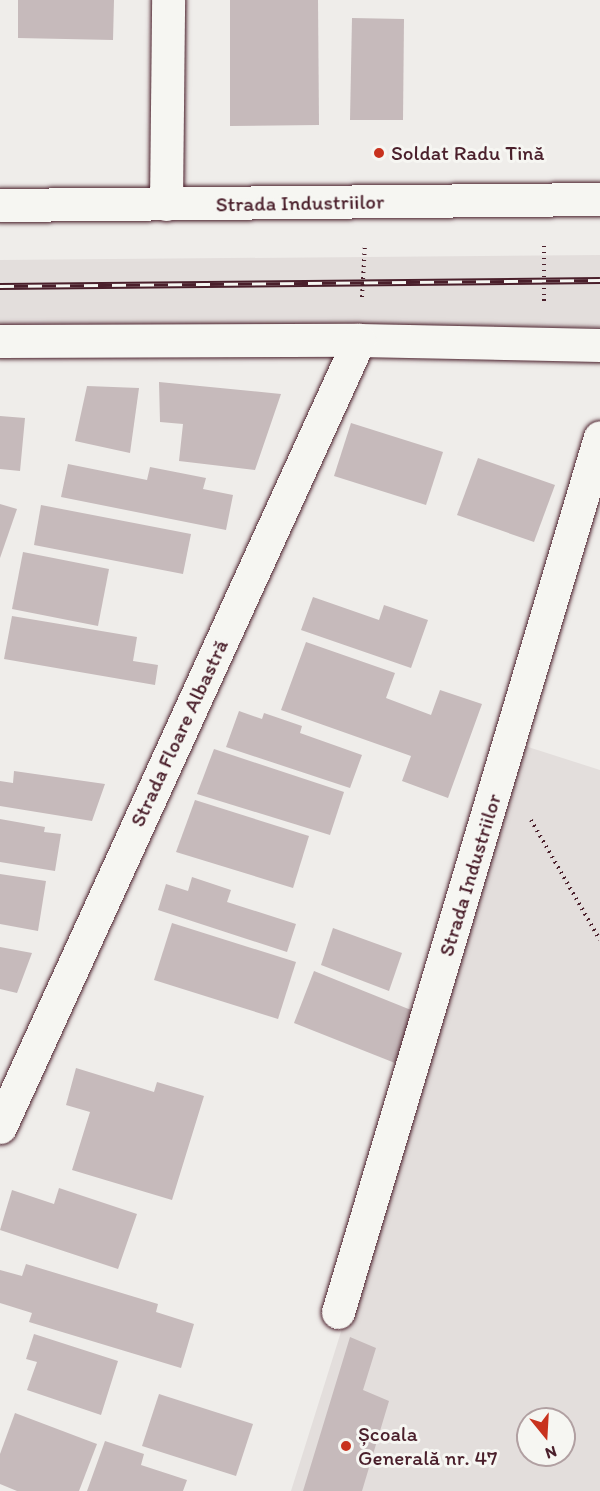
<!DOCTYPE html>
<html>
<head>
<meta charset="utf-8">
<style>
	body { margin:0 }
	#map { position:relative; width:600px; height:1491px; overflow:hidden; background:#efedea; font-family:Itim,sans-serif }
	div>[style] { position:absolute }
	.built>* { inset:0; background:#e3dedc }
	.building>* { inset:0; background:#c6babb }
	.path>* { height:4px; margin-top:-2px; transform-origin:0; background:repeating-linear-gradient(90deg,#4a1f2b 0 1.5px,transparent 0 6px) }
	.roads { filter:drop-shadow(0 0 2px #4a1f2b) drop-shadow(0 0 2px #4a1f2b) }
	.minor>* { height:33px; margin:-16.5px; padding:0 16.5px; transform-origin:16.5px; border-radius:16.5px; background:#f6f6f2 }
	.major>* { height:33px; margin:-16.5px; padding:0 16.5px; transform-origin:16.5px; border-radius:16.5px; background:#f6f6f2 }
	.rail>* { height:7px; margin-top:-3.5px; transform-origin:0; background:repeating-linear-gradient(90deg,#f6f6f2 0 14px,#4a1f2b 0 28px); box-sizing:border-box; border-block:2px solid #4a1f2b }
	.dots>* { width:16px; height:16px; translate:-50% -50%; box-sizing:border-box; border:3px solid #f6f6f2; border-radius:50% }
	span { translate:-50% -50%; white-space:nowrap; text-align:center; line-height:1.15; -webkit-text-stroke:6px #f6f6f2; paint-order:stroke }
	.poi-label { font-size:21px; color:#4a1f2b }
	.left { translate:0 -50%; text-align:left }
	.street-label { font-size:21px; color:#4a1f2b }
	.north { position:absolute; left:516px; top:1407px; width:60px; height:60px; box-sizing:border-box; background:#f6f6f2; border:2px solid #b1a0a2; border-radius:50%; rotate:162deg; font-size:16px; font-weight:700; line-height:24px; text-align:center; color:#4a1f2b }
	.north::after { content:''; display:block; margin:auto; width:21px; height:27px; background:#c8321e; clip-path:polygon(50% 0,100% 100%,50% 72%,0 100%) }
</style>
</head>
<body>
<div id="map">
	<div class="built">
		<div style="clip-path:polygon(600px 255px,600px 327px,0 330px,0 260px)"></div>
		<div style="clip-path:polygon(evenodd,525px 746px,600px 770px,600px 1491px,291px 1491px,525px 746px,528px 1419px,564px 1419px,564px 1455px,528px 1455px,528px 1419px)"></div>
	</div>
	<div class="building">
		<div style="clip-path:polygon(18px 0,114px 0,113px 40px,18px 38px)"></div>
		<div style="clip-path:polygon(230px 0,318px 0,319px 125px,230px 126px)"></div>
		<div style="clip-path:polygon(352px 18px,404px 19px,403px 120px,350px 120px)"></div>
		<div style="clip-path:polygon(159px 382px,281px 394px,255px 470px,179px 461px,183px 424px,160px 422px)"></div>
		<div style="clip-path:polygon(87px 386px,139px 388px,130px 453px,75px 441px)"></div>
		<div style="clip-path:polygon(0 416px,25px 418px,20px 471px,0 469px)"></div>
		<div style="clip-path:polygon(351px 423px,443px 452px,426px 505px,334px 476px)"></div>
		<div style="clip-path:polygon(478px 458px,555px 485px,534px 542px,457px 515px)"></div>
		<div style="clip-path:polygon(68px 464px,147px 480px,150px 467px,206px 478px,203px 489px,233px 495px,226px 530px,61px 497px)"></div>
		<div style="clip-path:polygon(0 504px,17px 509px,0 558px)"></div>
		<div style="clip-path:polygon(41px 505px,191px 534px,183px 574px,34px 545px)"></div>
		<div style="clip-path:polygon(23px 552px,109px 569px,98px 626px,12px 609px)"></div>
		<div style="clip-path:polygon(313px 597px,379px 620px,384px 605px,428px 620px,411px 668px,301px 630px)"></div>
		<div style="clip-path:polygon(12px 616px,137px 637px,133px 661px,158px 665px,155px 685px,4px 659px)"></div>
		<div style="clip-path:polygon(306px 642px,395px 673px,386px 698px,431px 715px,440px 690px,482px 704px,448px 798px,402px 781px,411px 756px,281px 710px)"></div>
		<div style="clip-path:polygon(239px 711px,262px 719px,264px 713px,302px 726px,300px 733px,362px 755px,350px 788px,226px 747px)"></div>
		<div style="clip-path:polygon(214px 749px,344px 792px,330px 835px,197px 794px)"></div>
		<div style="clip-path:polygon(14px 771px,105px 784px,92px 821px,0 806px,0 781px,13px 783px)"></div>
		<div style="clip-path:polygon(195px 800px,309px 836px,293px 888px,176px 852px)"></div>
		<div style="clip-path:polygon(0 819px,45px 827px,44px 832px,61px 834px,55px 871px,0 862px)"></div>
		<div style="clip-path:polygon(0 874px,46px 881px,38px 931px,0 924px)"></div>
		<div style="clip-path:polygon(192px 877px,231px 890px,227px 902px,296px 924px,287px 952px,158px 910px,166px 884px,188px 891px)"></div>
		<div style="clip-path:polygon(172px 923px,296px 962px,278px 1019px,154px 980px)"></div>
		<div style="clip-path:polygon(333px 928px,402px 953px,389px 991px,321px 965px)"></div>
		<div style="clip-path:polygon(0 947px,32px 953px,17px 993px,0 989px)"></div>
		<div style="clip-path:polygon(314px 971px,421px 1014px,400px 1065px,294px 1023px)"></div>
		<div style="clip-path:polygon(76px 1068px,154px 1092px,157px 1082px,204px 1096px,172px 1200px,72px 1170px,90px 1112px,66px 1105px)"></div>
		<div style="clip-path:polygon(59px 1188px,137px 1214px,118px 1269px,0 1230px,12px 1190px,54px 1204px)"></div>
		<div style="clip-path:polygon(26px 1264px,158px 1304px,156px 1312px,194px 1324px,181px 1368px,29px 1322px,32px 1313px,0 1303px,0 1270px,22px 1276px)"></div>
		<div style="clip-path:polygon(34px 1334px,118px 1361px,101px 1415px,27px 1390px,37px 1362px,26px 1359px)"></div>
		<div style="clip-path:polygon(350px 1337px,376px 1348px,363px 1390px,389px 1401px,362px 1491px,303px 1491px)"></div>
		<div style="clip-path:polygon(159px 1394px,253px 1424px,236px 1476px,142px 1446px)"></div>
		<div style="clip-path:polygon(15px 1413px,97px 1444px,79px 1491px,17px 1491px,0 1484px,0 1454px)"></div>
		<div style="clip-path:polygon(105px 1441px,144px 1454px,141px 1465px,187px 1480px,183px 1491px,87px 1491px)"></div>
	</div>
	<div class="path">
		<div style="left:362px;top:297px;width:52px;rotate:-86.7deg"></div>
		<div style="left:544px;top:301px;width:59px;rotate:-90deg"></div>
		<div style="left:531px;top:820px;width:138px;rotate:60.1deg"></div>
	</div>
	<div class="roads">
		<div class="minor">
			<div style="left:166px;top:204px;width:204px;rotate:-89.4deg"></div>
			<div style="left:0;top:341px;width:359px;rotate:-0.2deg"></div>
			<div style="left:359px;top:340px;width:241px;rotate:1.2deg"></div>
			<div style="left:0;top:1127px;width:865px;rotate:-65.48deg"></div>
			<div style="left:338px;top:1312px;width:913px;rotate:-73.33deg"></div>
		</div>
		<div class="major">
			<div style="left:0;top:205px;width:600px;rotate:-0.57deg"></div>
		</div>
	</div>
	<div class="rail">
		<div style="left:0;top:286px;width:600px;rotate:-0.57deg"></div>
	</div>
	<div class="dots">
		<div style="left:379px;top:153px;background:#c8321e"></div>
		<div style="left:346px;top:1446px;background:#c8321e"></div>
	</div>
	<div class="poi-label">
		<span class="left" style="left:391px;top:153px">Soldat Radu Tină</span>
		<span class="left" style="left:358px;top:1446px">Școala<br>Generală nr. 47</span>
	</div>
	<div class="street-label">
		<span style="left:300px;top:203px;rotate:-1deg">Strada Industriilor</span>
		<span style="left:179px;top:733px;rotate:-65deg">Strada Floare Albastră</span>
		<span style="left:470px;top:875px;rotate:-73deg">Strada Industriilor</span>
	</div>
	<div class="north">N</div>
</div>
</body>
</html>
